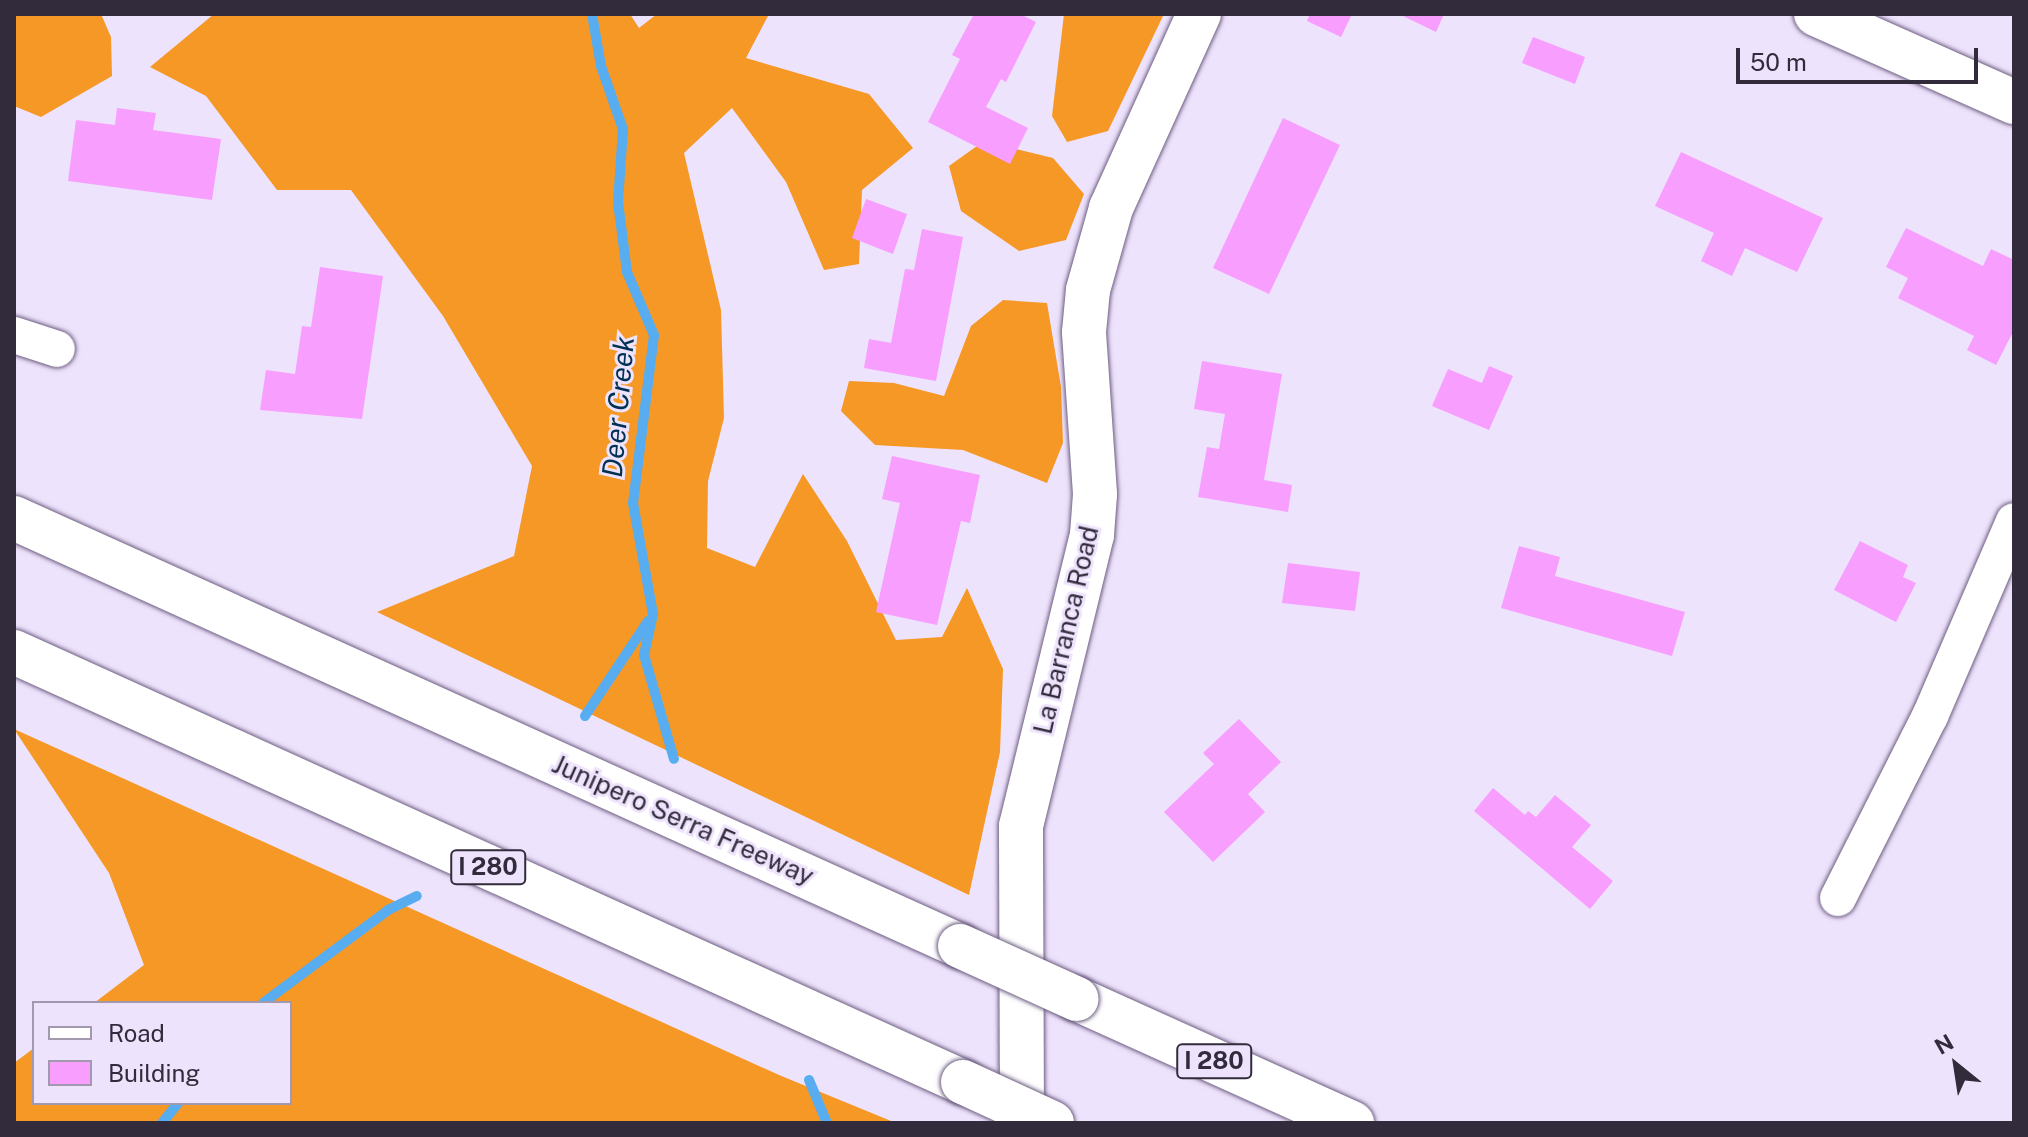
<!DOCTYPE html>
<html>
<head>
<meta charset="utf-8">
<style>
	body { margin:0 }
	#map { position:relative; width:2028px; height:1137px; overflow:hidden; background:#eee3fc; font-family:"Public Sans",sans-serif }
	div>[style] { position:absolute }
	.forest>* { inset:0; background:#f59826 }
	.stream>* { height:10px; margin:-5px; padding:0 5px; transform-origin:5px; border-radius:5px; background:#57adf0 }
	.building>* { inset:0; background:#f79efe }
	.roads { filter:drop-shadow(0 0 2px #6d5e81) drop-shadow(0 0 2px #6d5e81) }
	.street>* { height:36px; margin:-18px; padding:0 18px; transform-origin:18px; border-radius:18px; background:#fff }
	.secondary>* { height:44px; margin:-22px; padding:0 22px; transform-origin:22px; border-radius:22px; background:#fff }
	.highway>* { height:44px; margin:-22px; padding:0 22px; transform-origin:22px; border-radius:22px; background:#fff }
	.bridges { filter:drop-shadow(0 0 2px #6d5e81) drop-shadow(0 0 2px #6d5e81) }
	.highway-bridge>* { height:44px; margin:-22px; padding:0 22px; transform-origin:22px; border-radius:22px; background:#fff }
	span { translate:-50% -50%; white-space:nowrap; text-align:center; line-height:1.15; -webkit-text-stroke:6px #eee3fc; paint-order:stroke }
	.shield-label span { padding:2px 6px; background:#eee3fc; border:2px solid; border-radius:6px; -webkit-text-stroke-width:0 }
	.shield-label { font-size:24px; color:#322b3b; font-weight:700 }
	.street-label { font-size:26px; color:#322b3b }
	.water-label { font-size:28px; color:#003152; font-style:italic }
	.frame { position:absolute; inset:0; border:16px solid #322b3b; pointer-events:none }
	.legend { position:absolute; left:32px; top:1001px; width:260px; height:104px; box-sizing:border-box; background:#eee3fc; border:2px solid #a399af; margin:0; padding:10px 14px; list-style:none; font-size:24px; color:#322b3b }
	.legend li { display:flex; align-items:center; gap:16px; height:40px }
	.legend b { width:40px; border:2px solid #a399af }
	.north { position:absolute; left:1916px; top:1025px; width:80px; height:80px; -webkit-text-stroke:6px #eee3fc; paint-order:stroke; rotate:330deg; font-size:22px; font-weight:700; line-height:32px; text-align:center; color:#322b3b }
	.north::after { content:''; display:block; margin:auto; width:28px; height:36px; background:#322b3b; clip-path:polygon(50% 0,100% 100%,50% 72%,0 100%) }
	.scale { position:absolute; left:1736px; top:48px; width:242px; height:36px; box-sizing:border-box; border:4px solid #322b3b; border-top:0; padding-left:10px; font-size:24px; line-height:28px; white-space:nowrap; color:#322b3b; -webkit-text-stroke:6px #eee3fc; paint-order:stroke }
</style>
</head>
<body>
<div id="map">
	<div class="forest">
		<div style="clip-path:polygon(14px 14px,101px 14px,111px 37px,112px 76px,41px 117px,14px 106px)"></div>
		<div style="clip-path:polygon(214px 14px,630px 14px,639px 28px,657px 14px,769px 14px,746px 58px,869px 94px,913px 148px,862px 190px,859px 264px,824px 270px,786px 182px,732px 108px,684px 153px,721px 310px,724px 418px,708px 481px,707px 548px,755px 567px,803px 474px,847px 541px,896px 640px,942px 637px,967px 588px,1003px 669px,1000px 752px,969px 895px,377px 612px,514px 556px,532px 466px,443px 316px,351px 190px,277px 190px,206px 96px,150px 67px)"></div>
		<div style="clip-path:polygon(1064px 14px,1164px 14px,1108px 131px,1067px 142px,1052px 116px)"></div>
		<div style="clip-path:polygon(984px 141px,1053px 158px,1084px 194px,1066px 240px,1019px 251px,961px 211px,949px 166px)"></div>
		<div style="clip-path:polygon(1003px 300px,1047px 303px,1061px 387px,1063px 443px,1047px 483px,963px 450px,875px 445px,841px 411px,849px 381px,894px 383px,944px 396px,971px 326px)"></div>
		<div style="clip-path:polygon(14px 729px,779px 1075px,896px 1123px,14px 1123px,14px 1063px,34px 1048px,34px 1103px,290px 1103px,290px 1003px,94px 1003px,144px 965px,109px 873px)"></div>
	</div>
	<div class="stream">
		<div style="left:592px;top:14px;width:53px;rotate:80.2deg"></div>
		<div style="left:601px;top:66px;width:67px;rotate:70.8deg"></div>
		<div style="left:623px;top:129px;width:73px;rotate:93.9deg"></div>
		<div style="left:618px;top:202px;width:71px;rotate:82.7deg"></div>
		<div style="left:627px;top:272px;width:69px;rotate:66.8deg"></div>
		<div style="left:654px;top:335px;width:169px;rotate:97.1deg"></div>
		<div style="left:633px;top:503px;width:113px;rotate:79.8deg"></div>
		<div style="left:653px;top:614px;width:42px;rotate:102.4deg"></div>
		<div style="left:644px;top:655px;width:108px;rotate:73.9deg"></div>
		<div style="left:585px;top:716px;width:114px;rotate:-56.4deg"></div>
		<div style="left:263px;top:1003px;width:156px;rotate:-36.6deg"></div>
		<div style="left:388px;top:910px;width:32px;rotate:-26deg"></div>
		<div style="left:809px;top:1080px;width:47px;rotate:67.3deg"></div>
		<div style="left:162px;top:1123px;width:26px;rotate:-51deg"></div>
	</div>
	<div class="building">
		<div style="clip-path:polygon(974px 14px,1020px 14px,1036px 22px,1006px 82px,1001px 79px,986px 107px,1028px 128px,1010px 164px,928px 122px,960px 59px,952px 55px)"></div>
		<div style="clip-path:polygon(1310px 14px,1352px 14px,1341px 37px,1307px 21px)"></div>
		<div style="clip-path:polygon(1399px 14px,1444px 14px,1436px 32px)"></div>
		<div style="clip-path:polygon(1533px 37px,1585px 57px,1575px 84px,1522px 63px)"></div>
		<div style="clip-path:polygon(117px 108px,156px 113px,153px 130px,221px 139px,212px 200px,68px 181px,76px 120px,115px 125px)"></div>
		<div style="clip-path:polygon(1283px 118px,1340px 145px,1269px 294px,1213px 268px)"></div>
		<div style="clip-path:polygon(1681px 152px,1823px 218px,1797px 272px,1745px 248px,1732px 276px,1701px 261px,1714px 233px,1655px 206px)"></div>
		<div style="clip-path:polygon(866px 199px,907px 214px,893px 254px,852px 238px)"></div>
		<div style="clip-path:polygon(1906px 228px,1983px 266px,1991px 249px,2014px 260px,2014px 330px,1996px 365px,1967px 350px,1974px 336px,1898px 298px,1908px 278px,1886px 267px)"></div>
		<div style="clip-path:polygon(922px 229px,963px 237px,936px 381px,864px 368px,869px 339px,891px 343px,905px 269px,914px 270px)"></div>
		<div style="clip-path:polygon(320px 267px,383px 276px,362px 419px,260px 410px,266px 370px,295px 374px,302px 326px,311px 327px)"></div>
		<div style="clip-path:polygon(1202px 361px,1282px 374px,1264px 480px,1292px 485px,1288px 512px,1198px 497px,1207px 447px,1219px 449px,1225px 414px,1194px 409px)"></div>
		<div style="clip-path:polygon(1489px 366px,1513px 376px,1489px 430px,1432px 406px,1448px 369px,1482px 383px)"></div>
		<div style="clip-path:polygon(892px 456px,980px 475px,970px 523px,961px 521px,937px 625px,876px 612px,900px 503px,882px 499px)"></div>
		<div style="clip-path:polygon(1860px 541px,1908px 565px,1903px 577px,1916px 583px,1896px 622px,1834px 590px)"></div>
		<div style="clip-path:polygon(1519px 546px,1560px 557px,1555px 576px,1685px 612px,1672px 656px,1501px 608px)"></div>
		<div style="clip-path:polygon(1288px 563px,1360px 572px,1355px 611px,1282px 603px)"></div>
		<div style="clip-path:polygon(1239px 719px,1281px 762px,1248px 794px,1265px 812px,1213px 862px,1164px 812px,1214px 764px,1203px 753px)"></div>
		<div style="clip-path:polygon(1493px 788px,1525px 815px,1528px 811px,1536px 817px,1555px 795px,1591px 825px,1572px 847px,1613px 881px,1590px 909px,1474px 811px)"></div>
	</div>
	<div class="roads">
		<div class="street">
			<div style="left:14px;top:335px;width:45px;rotate:18deg"></div>
			<div style="left:1838px;top:898px;width:204px;rotate:-63.2deg"></div>
			<div style="left:1930px;top:716px;width:212px;rotate:-66.7deg"></div>
		</div>
		<div class="secondary">
			<div style="left:1816px;top:14px;width:217px;rotate:24deg"></div>
			<div style="left:1022px;top:1123px;width:297px;rotate:-90.2deg"></div>
			<div style="left:1021px;top:826px;width:300px;rotate:-76.3deg"></div>
			<div style="left:1092px;top:535px;width:41px;rotate:-85.8deg"></div>
			<div style="left:1095px;top:494px;width:162px;rotate:-93.9deg"></div>
			<div style="left:1084px;top:332px;width:42px;rotate:-84.6deg"></div>
			<div style="left:1088px;top:290px;width:85px;rotate:-74.3deg"></div>
			<div style="left:1111px;top:208px;width:213px;rotate:-65.6deg"></div>
		</div>
		<div class="highway">
			<div style="left:14px;top:518px;width:1038px;rotate:24.34deg"></div>
			<div style="left:14px;top:652px;width:1042px;rotate:24.38deg"></div>
			<div style="left:1077px;top:999px;width:302px;rotate:24.3deg"></div>
		</div>
	</div>
	<div class="bridges">
		<div class="highway-bridge">
			<div style="left:960px;top:946px;width:128px;rotate:24.4deg"></div>
			<div style="left:963px;top:1082px;width:98px;rotate:24.7deg"></div>
		</div>
	</div>
	<div class="shield-label">
		<span style="left:488px;top:867px">I 280</span>
		<span style="left:1214px;top:1061px">I 280</span>
	</div>
	<div class="street-label">
		<span style="left:1066px;top:630px;rotate:-77deg">La Barranca Road</span>
		<span style="left:683px;top:820px;rotate:24deg">Junipero Serra Freeway</span>
	</div>
	<div class="water-label">
		<span style="left:618px;top:407px;rotate:-85deg">Deer Creek</span>
	</div>
	<div class="frame"></div>
	<ul class="legend">
	<li><b style="height:10px;background:#fff"></b>Road</li>
	<li><b style="height:22px;background:#f79efe"></b>Building</li>
	</ul>
	<div class="north">N</div>
	<div class="scale">50 m</div>
</div>
</body>
</html>
